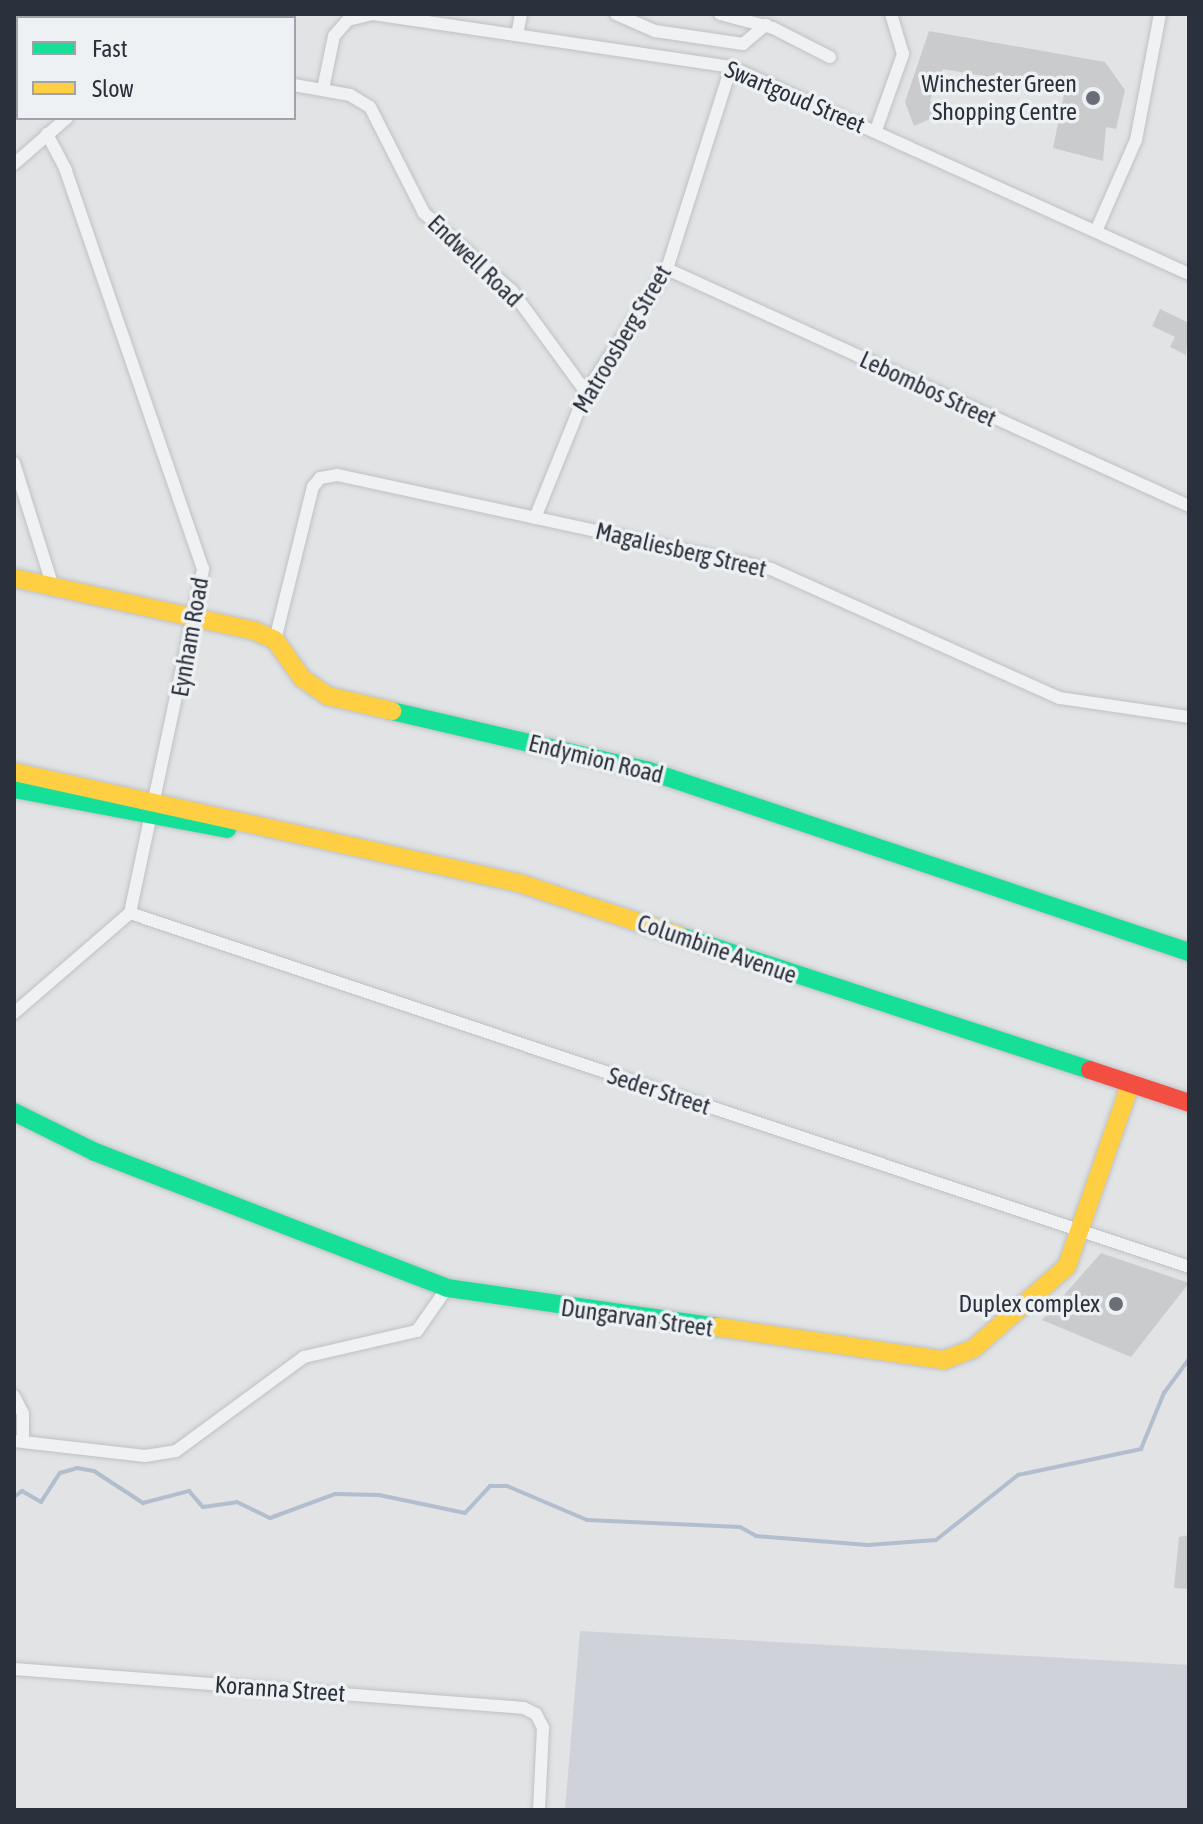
<!DOCTYPE html>
<html>
<head>
<meta charset="utf-8">
<style>
	body { margin:0 }
	#map { position:relative; width:1203px; height:1824px; overflow:hidden; background:#e1e3e5; font-family:"Asap Condensed",sans-serif }
	div>[style] { position:absolute }
	.built>* { inset:0; background:#cfd2d8 }
	.stream>* { height:4px; margin:-2px; padding:0 2px; transform-origin:2px; border-radius:2px; background:#b2becd }
	.building>* { inset:0; background:#c9cbcd }
	.roads { filter:drop-shadow(0 0 2px #bfc1c3) drop-shadow(0 0 2px #bfc1c3) }
	.street>* { height:12px; margin:-6px; padding:0 6px; transform-origin:6px; border-radius:6px; background:#eff1f2 }
	.fast>* { height:18px; margin:-9px; padding:0 9px; transform-origin:9px; border-radius:9px; background:#16e098 }
	.slow>* { height:18px; margin:-9px; padding:0 9px; transform-origin:9px; border-radius:9px; background:#ffcf43 }
	.jam>* { height:18px; margin:-9px; padding:0 9px; transform-origin:9px; border-radius:9px; background:#f24e42 }
	.dots>* { width:22px; height:22px; translate:-50% -50%; box-sizing:border-box; border:4px solid #eef1f4; border-radius:50% }
	span { translate:-50% -50%; white-space:nowrap; text-align:center; line-height:1.15; -webkit-text-stroke:7px #eef1f4; paint-order:stroke }
	.poi-label { font-size:24px; color:#2a303c }
	.right { translate:-100% -50%; text-align:right }
	.street-label { font-size:24px; color:#2a303c }
	.frame { position:absolute; inset:0; border:16px solid #2a303c; pointer-events:none }
	.legend { position:absolute; left:16px; top:16px; width:280px; height:104px; box-sizing:border-box; background:#eef1f4; border:2px solid #a0a4aa; margin:0; padding:10px 14px; list-style:none; font-size:24px; color:#2a303c }
	.legend li { display:flex; align-items:center; gap:16px; height:40px }
	.legend b { width:40px; border:2px solid #a0a4aa }
</style>
</head>
<body>
<div id="map">
	<div class="built">
		<div style="clip-path:polygon(580px 1631px,1189px 1665px,1189px 1810px,565px 1810px)"></div>
	</div>
	<div class="stream">
		<div style="left:14px;top:1497px;width:10px;rotate:-37deg"></div>
		<div style="left:22px;top:1491px;width:22px;rotate:30deg"></div>
		<div style="left:41px;top:1502px;width:35px;rotate:-57deg"></div>
		<div style="left:60px;top:1473px;width:18px;rotate:-16deg"></div>
		<div style="left:77px;top:1468px;width:17px;rotate:10deg"></div>
		<div style="left:94px;top:1471px;width:59px;rotate:33.1deg"></div>
		<div style="left:143px;top:1503px;width:48px;rotate:-14.6deg"></div>
		<div style="left:189px;top:1491px;width:21px;rotate:49deg"></div>
		<div style="left:203px;top:1507px;width:34px;rotate:-8deg"></div>
		<div style="left:237px;top:1502px;width:37px;rotate:26deg"></div>
		<div style="left:270px;top:1518px;width:69px;rotate:-20.3deg"></div>
		<div style="left:335px;top:1494px;width:44px;rotate:1.3deg"></div>
		<div style="left:379px;top:1495px;width:88px;rotate:11.8deg"></div>
		<div style="left:465px;top:1513px;width:37px;rotate:-47deg"></div>
		<div style="left:490px;top:1486px;width:17px"></div>
		<div style="left:507px;top:1486px;width:87px;rotate:23deg"></div>
		<div style="left:587px;top:1520px;width:153px;rotate:2.6deg"></div>
		<div style="left:740px;top:1527px;width:18px;rotate:29deg"></div>
		<div style="left:756px;top:1536px;width:112px;rotate:4.6deg"></div>
		<div style="left:868px;top:1545px;width:68px;rotate:-4.2deg"></div>
		<div style="left:936px;top:1540px;width:105px;rotate:-38.4deg"></div>
		<div style="left:1018px;top:1475px;width:126px;rotate:-11.9deg"></div>
		<div style="left:1141px;top:1449px;width:61px;rotate:-67.7deg"></div>
		<div style="left:1164px;top:1393px;width:42px;rotate:-53.7deg"></div>
	</div>
	<div class="building">
		<div style="clip-path:polygon(929px 31px,1105px 62px,1125px 90px,1116px 129px,1106px 127px,1103px 161px,1053px 148px,1064px 95px,1059px 89px,943px 69px,930px 100px,937px 116px,914px 126px,905px 102px)"></div>
		<div style="clip-path:polygon(1160px 309px,1189px 323px,1186px 355px,1170px 347px,1175px 337px,1152px 326px)"></div>
		<div style="clip-path:polygon(1101px 1253px,1189px 1283px,1131px 1357px,1042px 1320px)"></div>
		<div style="clip-path:polygon(1189px 1535px,1189px 1589px,1174px 1588px,1179px 1537px)"></div>
	</div>
	<div class="roads">
		<div class="street">
			<div style="left:373px;top:14px;width:362px;rotate:8.4deg"></div>
			<div style="left:731px;top:67px;width:503px;rotate:24.32deg"></div>
			<div style="left:616px;top:14px;width:43px;rotate:23.6deg"></div>
			<div style="left:655px;top:31px;width:89px;rotate:8.4deg"></div>
			<div style="left:743px;top:44px;width:30px;rotate:-40deg"></div>
			<div style="left:720px;top:14px;width:55px;rotate:14.8deg"></div>
			<div style="left:773px;top:28px;width:64px;rotate:27deg"></div>
			<div style="left:517px;top:35px;width:21px;rotate:-79deg"></div>
			<div style="left:14px;top:63px;width:4px;rotate:-14deg"></div>
			<div style="left:294px;top:85px;width:57px;rotate:10.1deg"></div>
			<div style="left:350px;top:95px;width:23px;rotate:31deg"></div>
			<div style="left:370px;top:107px;width:119px;rotate:63deg"></div>
			<div style="left:424px;top:213px;width:118px;rotate:41.6deg"></div>
			<div style="left:512px;top:291px;width:125px;rotate:53.8deg"></div>
			<div style="left:323px;top:89px;width:54px;rotate:-78.3deg"></div>
			<div style="left:334px;top:36px;width:21px;rotate:-49deg"></div>
			<div style="left:348px;top:20px;width:25px;rotate:-14deg"></div>
			<div style="left:876px;top:130px;width:81px;rotate:-70.4deg"></div>
			<div style="left:903px;top:54px;width:42px;rotate:-106.7deg"></div>
			<div style="left:14px;top:164px;width:70px;rotate:-41deg"></div>
			<div style="left:1096px;top:231px;width:99px;rotate:-66.3deg"></div>
			<div style="left:1136px;top:140px;width:128px;rotate:-79.2deg"></div>
			<div style="left:667px;top:269px;width:573px;rotate:24.42deg"></div>
			<div style="left:14px;top:463px;width:130px;rotate:72.5deg"></div>
			<div style="left:535px;top:518px;width:136px;rotate:-68deg"></div>
			<div style="left:586px;top:392px;width:147px;rotate:-56.6deg"></div>
			<div style="left:667px;top:269px;width:212px;rotate:-72.4deg"></div>
			<div style="left:275px;top:640px;width:158px;rotate:-76.1deg"></div>
			<div style="left:313px;top:487px;width:11px;rotate:-52deg"></div>
			<div style="left:320px;top:478px;width:17px;rotate:-10deg"></div>
			<div style="left:337px;top:475px;width:444px;rotate:12.2deg"></div>
			<div style="left:771px;top:569px;width:316px;rotate:24.1deg"></div>
			<div style="left:1060px;top:698px;width:130px;rotate:8.4deg"></div>
			<div style="left:130px;top:913px;width:1117px;rotate:18.48deg"></div>
			<div style="left:14px;top:1013px;width:153px;rotate:-40.8deg"></div>
			<div style="left:130px;top:913px;width:352px;rotate:-78deg"></div>
			<div style="left:203px;top:569px;width:422px;rotate:-109deg"></div>
			<div style="left:66px;top:170px;width:41px;rotate:-117.8deg"></div>
			<div style="left:14px;top:1396px;width:20px;rotate:63deg"></div>
			<div style="left:23px;top:1414px;width:26px;rotate:90deg"></div>
			<div style="left:14px;top:1441px;width:132px;rotate:6.5deg"></div>
			<div style="left:145px;top:1456px;width:31px;rotate:-9deg"></div>
			<div style="left:176px;top:1451px;width:159px;rotate:-36.3deg"></div>
			<div style="left:304px;top:1357px;width:116px;rotate:-13deg"></div>
			<div style="left:417px;top:1331px;width:52px;rotate:-55.1deg"></div>
			<div style="left:14px;top:1669px;width:511px;rotate:4.37deg"></div>
			<div style="left:524px;top:1708px;width:13px;rotate:27deg"></div>
			<div style="left:536px;top:1714px;width:16px;rotate:63deg"></div>
			<div style="left:543px;top:1728px;width:82px;rotate:92.8deg"></div>
		</div>
		<div class="fast">
			<div style="left:392px;top:711px;width:261px;rotate:13.1deg"></div>
			<div style="left:646px;top:770px;width:573px;rotate:18.53deg"></div>
			<div style="left:14px;top:789px;width:217px;rotate:10.6deg"></div>
			<div style="left:680px;top:936px;width:431px;rotate:18.1deg"></div>
			<div style="left:14px;top:1112px;width:90px;rotate:26.3deg"></div>
			<div style="left:95px;top:1152px;width:377px;rotate:21.1deg"></div>
			<div style="left:447px;top:1288px;width:273px;rotate:8.2deg"></div>
		</div>
		<div class="slow">
			<div style="left:14px;top:578px;width:247px;rotate:12.4deg"></div>
			<div style="left:255px;top:631px;width:22px;rotate:24deg"></div>
			<div style="left:275px;top:640px;width:47px;rotate:54.6deg"></div>
			<div style="left:302px;top:678px;width:32px;rotate:35deg"></div>
			<div style="left:328px;top:696px;width:66px;rotate:13.2deg"></div>
			<div style="left:14px;top:772px;width:517px;rotate:12.4deg"></div>
			<div style="left:519px;top:883px;width:169px;rotate:18.2deg"></div>
			<div style="left:717px;top:1327px;width:229px;rotate:8.3deg"></div>
			<div style="left:944px;top:1360px;width:31px;rotate:-21deg"></div>
			<div style="left:973px;top:1349px;width:125px;rotate:-41.4deg"></div>
			<div style="left:1067px;top:1266px;width:192px;rotate:-70.8deg"></div>
		</div>
		<div class="jam">
			<div style="left:1090px;top:1070px;width:104px;rotate:18.4deg"></div>
		</div>
	</div>
	<div class="dots">
		<div style="left:1093px;top:98px;background:#6a6f77"></div>
		<div style="left:1116px;top:1304px;background:#6a6f77"></div>
	</div>
	<div class="poi-label">
		<span class="right" style="left:1077px;top:98px">Winchester Green<br>Shopping Centre</span>
		<span class="right" style="left:1100px;top:1304px">Duplex complex</span>
	</div>
	<div class="street-label">
		<span style="left:795px;top:97px;rotate:23deg">Swartgoud Street</span>
		<span style="left:475px;top:261px;rotate:44deg">Endwell Road</span>
		<span style="left:622px;top:339px;rotate:-59deg">Matroosberg Street</span>
		<span style="left:928px;top:389px;rotate:25deg">Lebombos Street</span>
		<span style="left:681px;top:550px;rotate:13deg">Magaliesberg Street</span>
		<span style="left:190px;top:637px;rotate:-80deg">Eynham Road</span>
		<span style="left:596px;top:759px;rotate:14deg">Endymion Road</span>
		<span style="left:717px;top:949px;rotate:19deg">Columbine Avenue</span>
		<span style="left:659px;top:1091px;rotate:18deg">Seder Street</span>
		<span style="left:637px;top:1318px;rotate:8deg">Dungarvan Street</span>
		<span style="left:280px;top:1689px;rotate:4deg">Koranna Street</span>
	</div>
	<div class="frame"></div>
	<ul class="legend">
	<li><b style="height:10px;background:#16e098"></b>Fast</li>
	<li><b style="height:10px;background:#ffcf43"></b>Slow</li>
	</ul>
</div>
</body>
</html>
